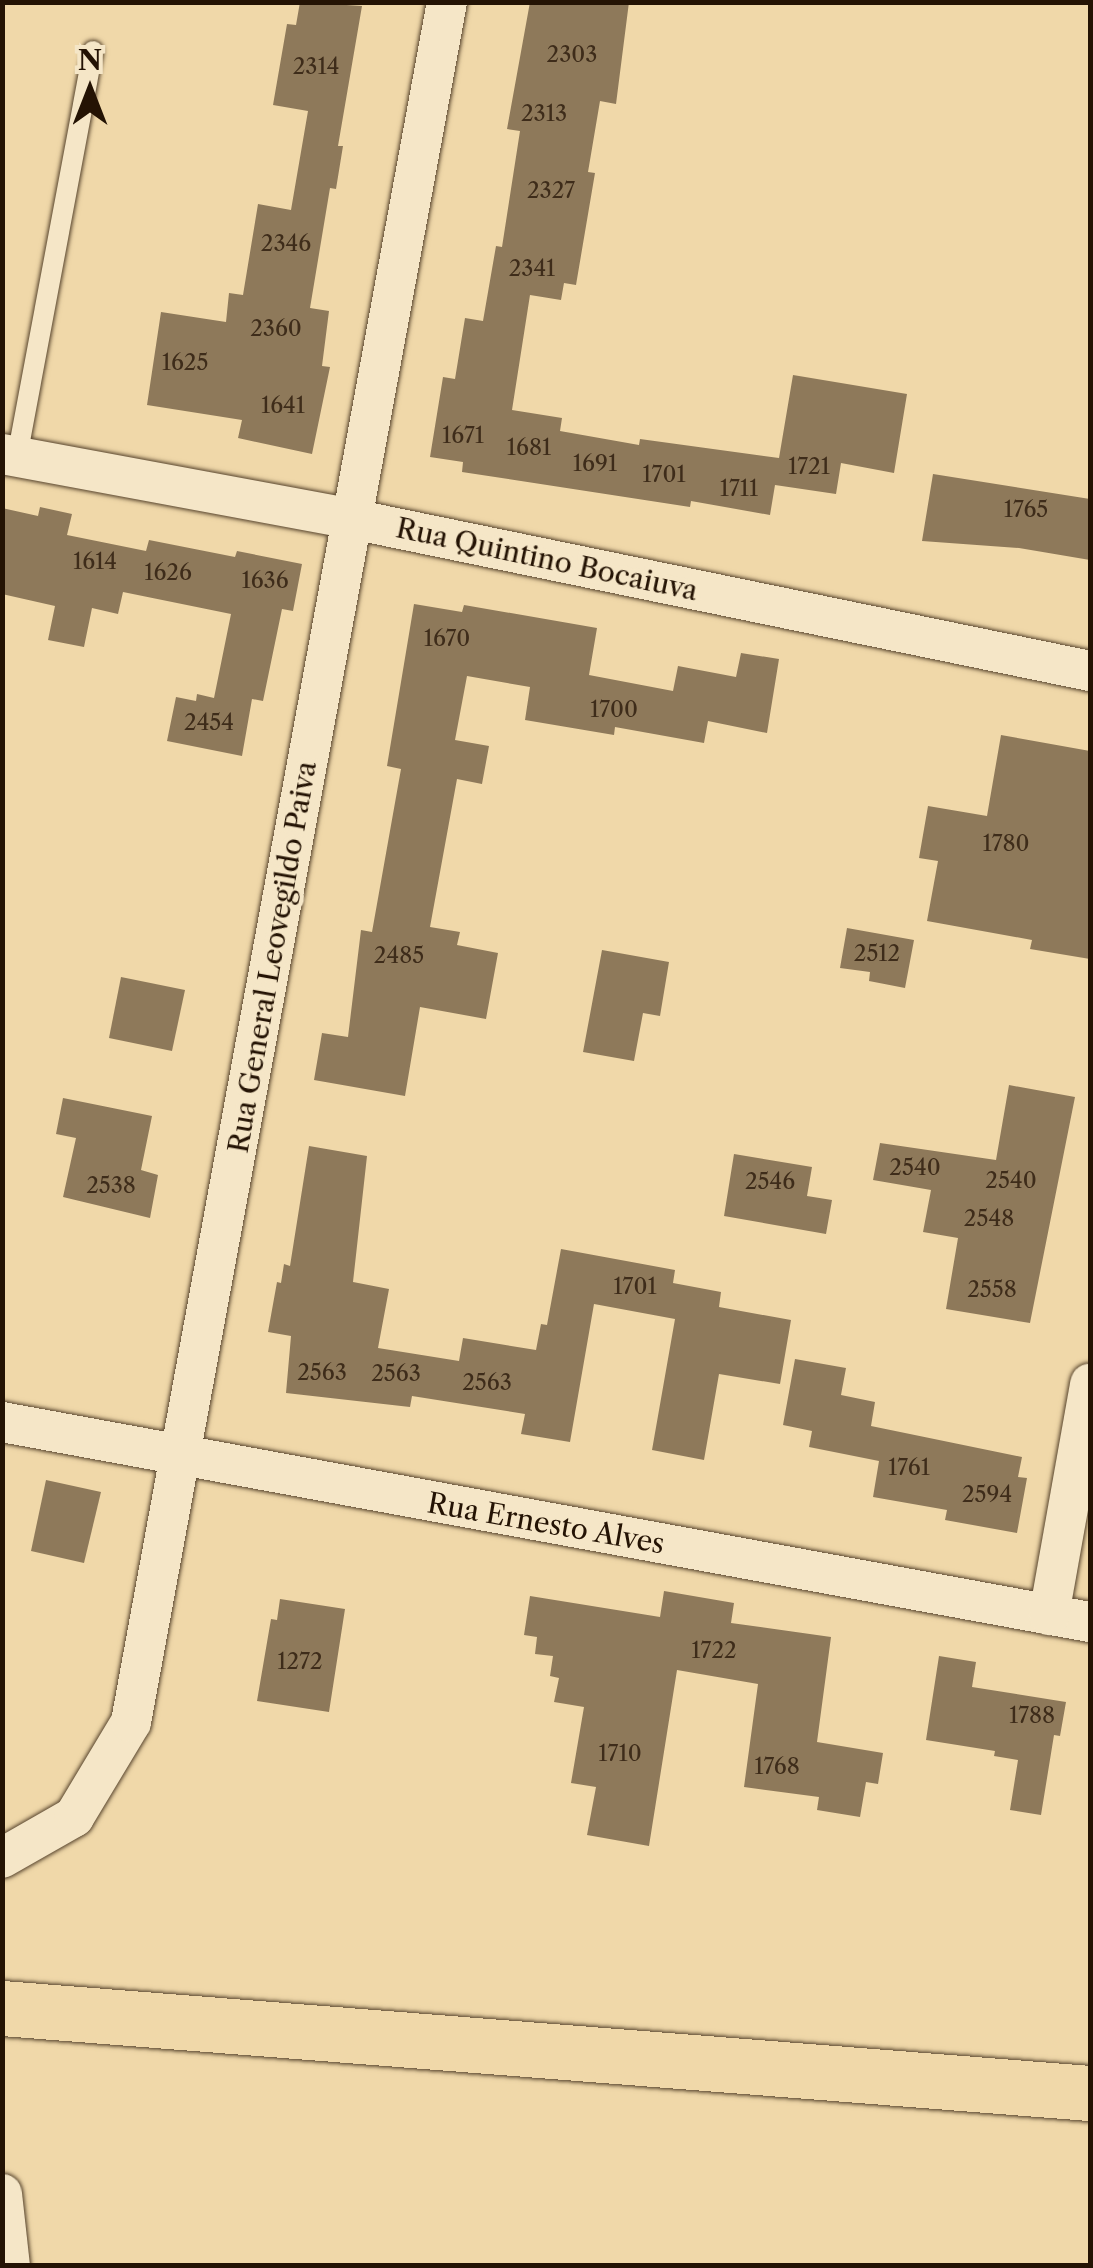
<!DOCTYPE html>
<html>
<head>
<meta charset="utf-8">
<style>
	body { margin:0 }
	#map { position:relative; width:1093px; height:2268px; overflow:hidden; background:#f0d8a9; font-family:"Libre Caslon Text",serif }
	div>[style] { position:absolute }
	.building>* { inset:0; background:#8e795a }
	.roads { filter:drop-shadow(0 0 2px #57442d) drop-shadow(0 0 2px #57442d) }
	.lane>* { height:20px; margin:-10px; padding:0 10px; transform-origin:10px; border-radius:10px; background:#f5e6c7 }
	.street>* { height:40px; margin:-20px; padding:0 20px; transform-origin:20px; border-radius:20px; background:#f5e6c7 }
	.highway>* { height:55px; margin:-27.5px; padding:0 27.5px; transform-origin:27.5px; border-radius:27.5px; background:#f0d8a9 }
	span { translate:-50% -50%; white-space:nowrap; text-align:center; line-height:1.15; -webkit-text-stroke:9px #f5e6c7; paint-order:stroke }
	.number-label { font-size:22px; color:#3e2c1a }
	.number-label span { -webkit-text-stroke-width:0 }
	.street-label { font-size:28px; color:#241304 }
	.frame { position:absolute; inset:0; border:5px solid #241304; pointer-events:none }
	.north { position:absolute; left:40px; top:40px; width:100px; height:100px; -webkit-text-stroke:8px #f5e6c7; paint-order:stroke; rotate:0deg; font-size:28px; font-weight:700; line-height:40px; text-align:center; color:#241304 }
	.north::after { content:''; display:block; margin:auto; width:35px; height:45px; background:#241304; clip-path:polygon(50% 0,100% 100%,50% 72%,0 100%) }
</style>
</head>
<body>
<div id="map">
	<div class="building">
		<div style="clip-path:polygon(300px 2px,362px 6px,338px 146px,343px 146px,336px 189px,330px 188px,310px 308px,329px 311px,322px 366px,330px 367px,312px 454px,238px 438px,242px 420px,147px 405px,161px 312px,226px 322px,229px 293px,243px 295px,258px 204px,291px 210px,308px 111px,273px 105px,287px 24px,296px 25px)"></div>
		<div style="clip-path:polygon(530px 2px,629px 2px,616px 104px,600px 101px,588px 172px,595px 173px,576px 285px,564px 283px,561px 300px,530px 295px,512px 410px,562px 418px,560px 431px,639px 445px,640px 439px,779px 458px,793px 375px,907px 394px,894px 473px,841px 463px,836px 494px,775px 485px,770px 515px,691px 501px,690px 507px,462px 472px,463px 462px,430px 457px,443px 377px,455px 379px,465px 318px,483px 321px,496px 246px,502px 247px,520px 131px,507px 129px)"></div>
		<div style="clip-path:polygon(933px 474px,1090px 499px,1090px 560px,1019px 548px,922px 541px)"></div>
		<div style="clip-path:polygon(40px 507px,72px 514px,67px 535px,146px 551px,149px 540px,235px 557px,237px 551px,302px 564px,293px 611px,282px 609px,263px 701px,252px 699px,242px 756px,167px 741px,176px 697px,196px 701px,197px 694px,214px 698px,231px 614px,123px 592px,118px 614px,92px 608px,84px 647px,48px 640px,55px 606px,2px 594px,2px 508px,38px 516px)"></div>
		<div style="clip-path:polygon(414px 604px,462px 612px,464px 605px,597px 628px,589px 675px,673px 691px,678px 666px,736px 677px,741px 653px,779px 659px,767px 733px,708px 721px,704px 743px,615px 727px,614px 735px,525px 720px,530px 687px,467px 676px,455px 740px,489px 746px,482px 784px,457px 779px,430px 927px,460px 932px,457px 945px,498px 953px,486px 1019px,420px 1007px,405px 1096px,314px 1080px,322px 1033px,348px 1037px,361px 930px,372px 932px,401px 769px,387px 766px)"></div>
		<div style="clip-path:polygon(1001px 735px,1090px 751px,1090px 959px,1030px 949px,1032px 940px,927px 921px,938px 861px,919px 858px,928px 806px,987px 816px)"></div>
		<div style="clip-path:polygon(847px 928px,914px 940px,905px 988px,869px 981px,870px 972px,840px 968px)"></div>
		<div style="clip-path:polygon(602px 950px,669px 962px,660px 1016px,643px 1013px,634px 1061px,583px 1052px)"></div>
		<div style="clip-path:polygon(121px 977px,185px 990px,172px 1051px,109px 1038px)"></div>
		<div style="clip-path:polygon(1009px 1085px,1075px 1097px,1030px 1323px,946px 1309px,958px 1238px,923px 1232px,931px 1190px,873px 1180px,880px 1143px,996px 1160px)"></div>
		<div style="clip-path:polygon(63px 1098px,152px 1116px,141px 1170px,158px 1175px,150px 1218px,63px 1197px,76px 1138px,56px 1134px)"></div>
		<div style="clip-path:polygon(309px 1146px,367px 1156px,353px 1282px,389px 1289px,378px 1348px,459px 1361px,463px 1338px,536px 1350px,541px 1324px,547px 1325px,561px 1249px,675px 1270px,673px 1283px,721px 1292px,719px 1307px,791px 1320px,780px 1384px,719px 1374px,704px 1460px,652px 1450px,675px 1319px,594px 1304px,570px 1442px,521px 1434px,525px 1414px,412px 1396px,410px 1407px,286px 1393px,291px 1336px,268px 1332px,277px 1282px,281px 1283px,284px 1264px,290px 1266px)"></div>
		<div style="clip-path:polygon(734px 1154px,812px 1167px,807px 1196px,832px 1200px,826px 1234px,724px 1216px)"></div>
		<div style="clip-path:polygon(795px 1359px,846px 1368px,841px 1395px,875px 1402px,871px 1426px,1022px 1457px,1018px 1477px,1027px 1478px,1017px 1533px,945px 1520px,947px 1510px,873px 1497px,879px 1461px,809px 1447px,812px 1431px,783px 1425px)"></div>
		<div style="clip-path:polygon(46px 1480px,101px 1492px,84px 1563px,31px 1551px)"></div>
		<div style="clip-path:polygon(664px 1591px,734px 1603px,731px 1623px,831px 1637px,817px 1742px,883px 1753px,878px 1784px,866px 1782px,860px 1817px,817px 1810px,819px 1797px,744px 1787px,758px 1684px,677px 1670px,649px 1846px,587px 1835px,596px 1787px,571px 1783px,584px 1707px,554px 1702px,559px 1678px,550px 1676px,553px 1656px,535px 1654px,537px 1637px,524px 1635px,530px 1596px,660px 1617px)"></div>
		<div style="clip-path:polygon(280px 1599px,345px 1609px,329px 1712px,257px 1701px,271px 1619px,277px 1620px)"></div>
		<div style="clip-path:polygon(939px 1656px,976px 1662px,972px 1687px,1066px 1702px,1060px 1736px,1054px 1735px,1041px 1815px,1010px 1810px,1018px 1760px,994px 1756px,995px 1751px,926px 1740px)"></div>
	</div>
	<div class="roads">
		<div class="lane">
			<div style="left:17px;top:457px;width:413px;rotate:-79.4deg"></div>
		</div>
		<div class="street">
			<div style="left:2px;top:454px;width:356px;rotate:10.5deg"></div>
			<div style="left:352px;top:519px;width:753px;rotate:11.64deg"></div>
			<div style="left:2px;top:1422px;width:1106px;rotate:10.42deg"></div>
			<div style="left:1049px;top:1615px;width:235px;rotate:-79.9deg"></div>
			<div style="left:2px;top:1858px;width:83px;rotate:-29.7deg"></div>
			<div style="left:74px;top:1817px;width:111px;rotate:-59deg"></div>
			<div style="left:131px;top:1722px;width:1749px;rotate:-79.59deg"></div>
			<div style="left:2px;top:2194px;width:72px;rotate:83.7deg"></div>
		</div>
		<div class="highway">
			<div style="left:2px;top:2008px;width:1091px;rotate:4.47deg"></div>
		</div>
	</div>
	<div class="number-label">
		<span style="left:572px;top:55px">2303</span>
		<span style="left:316px;top:67px">2314</span>
		<span style="left:544px;top:114px">2313</span>
		<span style="left:551px;top:191px">2327</span>
		<span style="left:286px;top:244px">2346</span>
		<span style="left:532px;top:269px">2341</span>
		<span style="left:276px;top:329px">2360</span>
		<span style="left:185px;top:363px">1625</span>
		<span style="left:283px;top:406px">1641</span>
		<span style="left:463px;top:436px">1671</span>
		<span style="left:529px;top:448px">1681</span>
		<span style="left:595px;top:464px">1691</span>
		<span style="left:809px;top:467px">1721</span>
		<span style="left:664px;top:475px">1701</span>
		<span style="left:739px;top:489px">1711</span>
		<span style="left:1026px;top:510px">1765</span>
		<span style="left:95px;top:562px">1614</span>
		<span style="left:168px;top:573px">1626</span>
		<span style="left:265px;top:581px">1636</span>
		<span style="left:447px;top:639px">1670</span>
		<span style="left:614px;top:710px">1700</span>
		<span style="left:209px;top:723px">2454</span>
		<span style="left:1006px;top:844px">1780</span>
		<span style="left:877px;top:954px">2512</span>
		<span style="left:399px;top:956px">2485</span>
		<span style="left:915px;top:1168px">2540</span>
		<span style="left:1011px;top:1181px">2540</span>
		<span style="left:770px;top:1182px">2546</span>
		<span style="left:111px;top:1186px">2538</span>
		<span style="left:989px;top:1219px">2548</span>
		<span style="left:635px;top:1287px">1701</span>
		<span style="left:992px;top:1290px">2558</span>
		<span style="left:322px;top:1373px">2563</span>
		<span style="left:396px;top:1374px">2563</span>
		<span style="left:487px;top:1383px">2563</span>
		<span style="left:909px;top:1468px">1761</span>
		<span style="left:987px;top:1495px">2594</span>
		<span style="left:714px;top:1651px">1722</span>
		<span style="left:300px;top:1662px">1272</span>
		<span style="left:1032px;top:1716px">1788</span>
		<span style="left:620px;top:1754px">1710</span>
		<span style="left:777px;top:1767px">1768</span>
	</div>
	<div class="street-label">
		<span style="left:547px;top:559px;rotate:12deg">Rua Quintino Bocaiuva</span>
		<span style="left:272px;top:957px;rotate:-80deg">Rua General Leovegildo Paiva</span>
		<span style="left:546px;top:1523px;rotate:10deg">Rua Ernesto Alves</span>
	</div>
	<div class="frame"></div>
	<div class="north">N</div>
</div>
</body>
</html>
